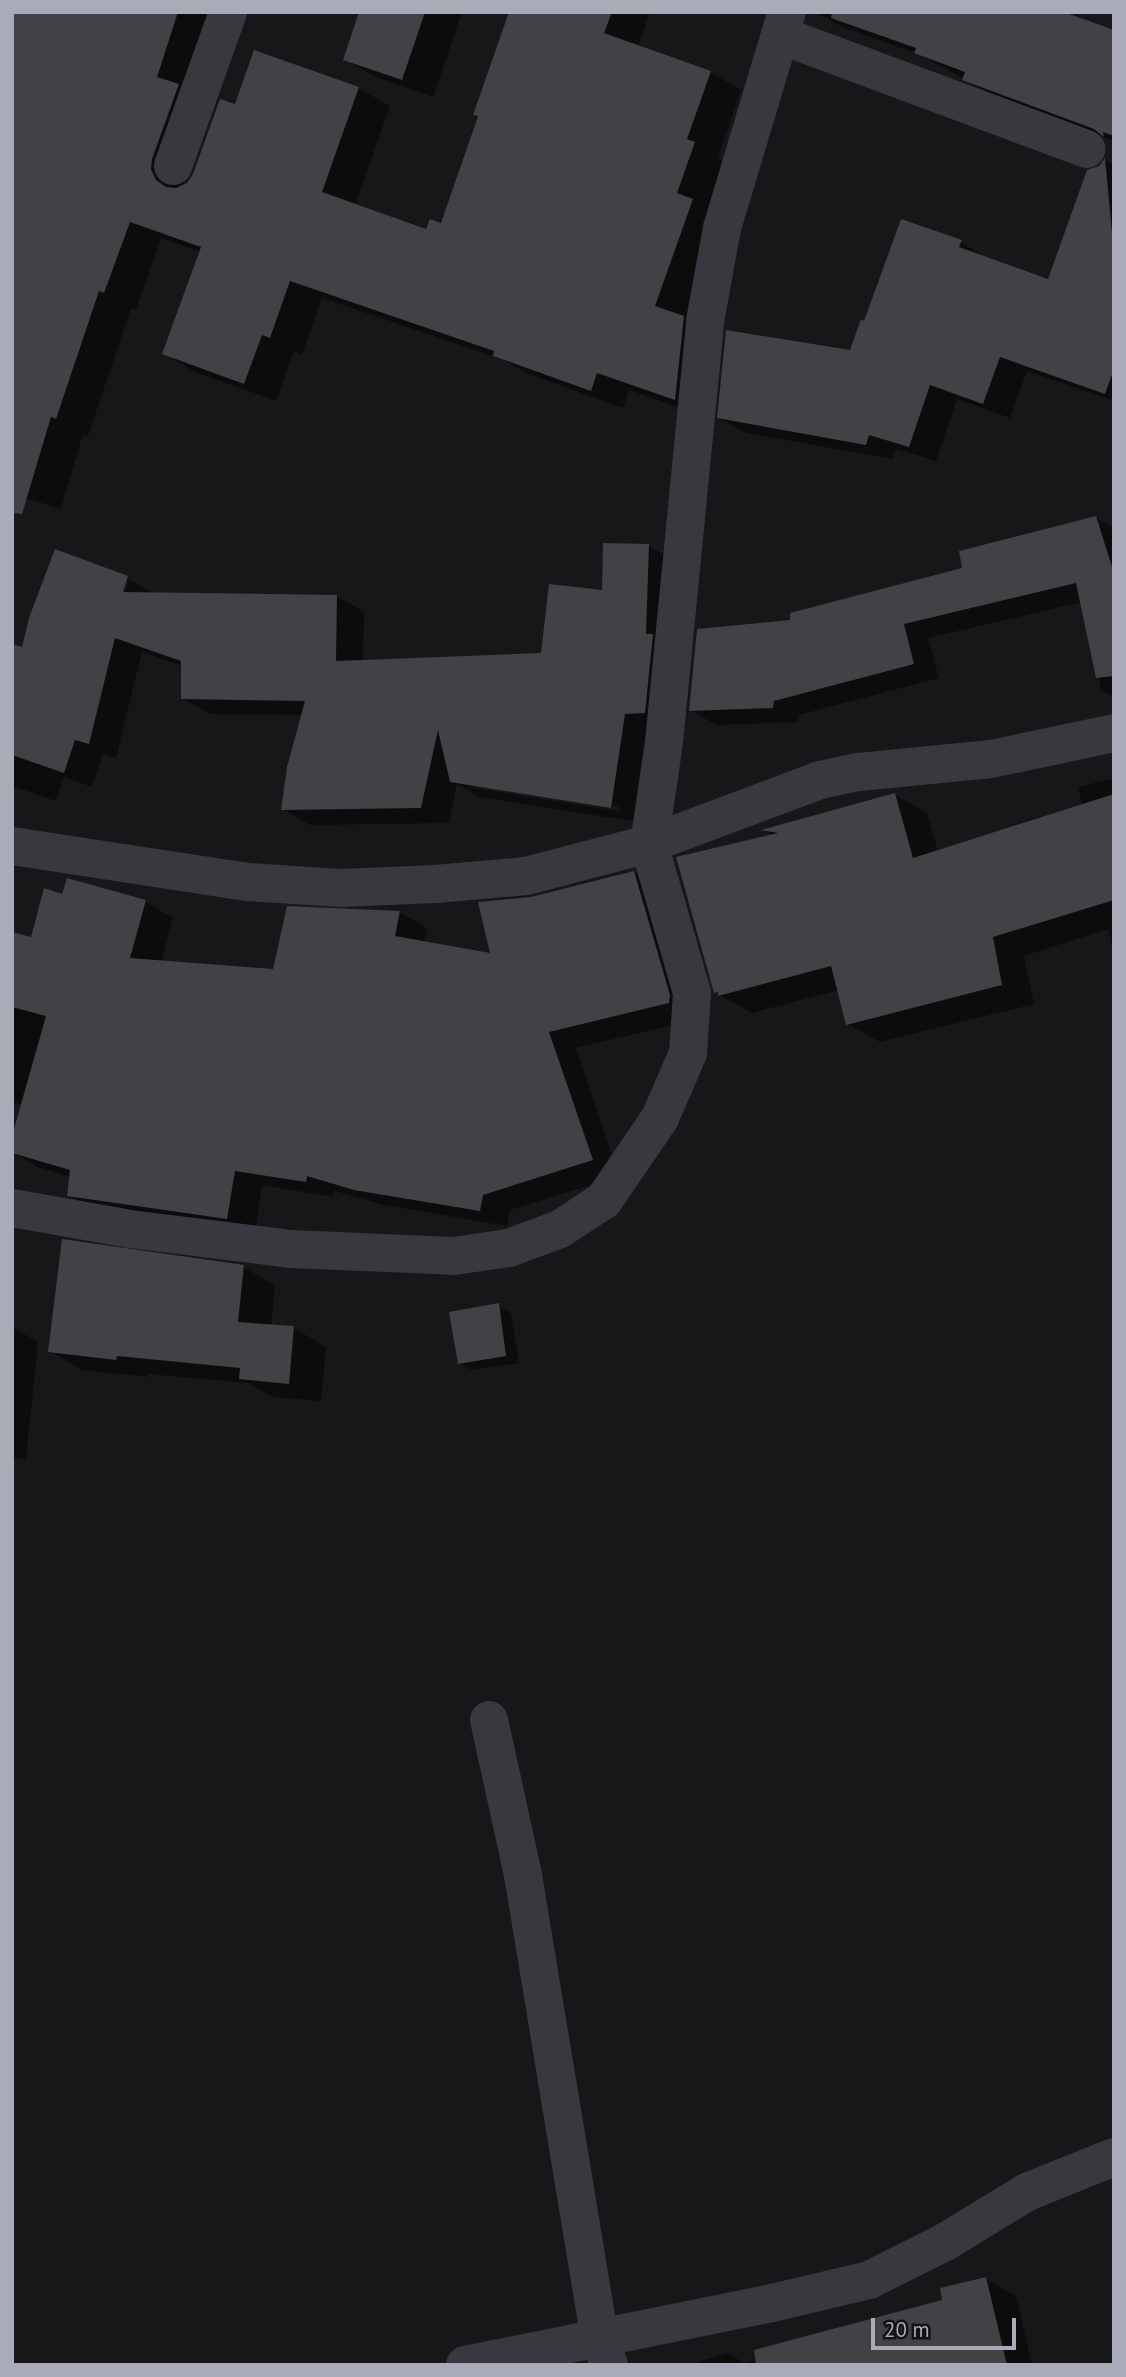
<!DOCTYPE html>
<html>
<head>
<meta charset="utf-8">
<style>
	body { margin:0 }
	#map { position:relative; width:1126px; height:2377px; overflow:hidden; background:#171719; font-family:"PT Sans",sans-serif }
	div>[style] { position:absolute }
	.shadow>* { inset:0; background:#0007 }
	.building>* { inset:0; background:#414146 }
	.minor>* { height:38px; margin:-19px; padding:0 19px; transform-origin:19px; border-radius:19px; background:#38383e }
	span { translate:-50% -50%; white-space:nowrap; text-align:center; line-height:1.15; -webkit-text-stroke:5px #121214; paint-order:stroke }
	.frame { position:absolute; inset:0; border:14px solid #a9acb8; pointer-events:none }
	.scale { position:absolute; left:871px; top:2318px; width:145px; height:32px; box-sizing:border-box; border:4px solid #a9acb8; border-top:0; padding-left:9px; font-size:21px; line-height:24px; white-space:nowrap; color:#a9acb8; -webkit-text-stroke:5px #121214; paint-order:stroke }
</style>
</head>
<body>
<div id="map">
	<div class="shadow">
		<div style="clip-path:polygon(84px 12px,215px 12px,183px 187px,188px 184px,236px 106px,358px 88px,390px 106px,355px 206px,427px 231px,442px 225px,511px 12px,650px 12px,638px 47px,710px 72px,741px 90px,718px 158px,725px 162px,707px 417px,629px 390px,623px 408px,526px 373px,502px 359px,322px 298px,302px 355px,294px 351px,276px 401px,195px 372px,164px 354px,201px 252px,161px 238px,136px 310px,131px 308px,88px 436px,83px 434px,61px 509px,16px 495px)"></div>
		<div style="clip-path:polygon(361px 12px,462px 12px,433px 97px,376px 77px,345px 59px)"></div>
		<div style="clip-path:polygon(816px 12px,1067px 12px,1114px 32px,1114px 141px,996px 97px,921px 55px,842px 27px)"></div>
		<div style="clip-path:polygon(1106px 160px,1114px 165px,1114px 401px,1027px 371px,1010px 418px,957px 399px,936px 461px,896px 449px,893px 459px,746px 433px,719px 418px,851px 352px,865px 323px,961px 242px,987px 259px,1049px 282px)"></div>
		<div style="clip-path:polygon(1096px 518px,1114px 528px,1114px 697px,1101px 690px,1082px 602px,928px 638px,939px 678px,799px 715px,798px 722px,716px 725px,691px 710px,791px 621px,965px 569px)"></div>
		<div style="clip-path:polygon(evenodd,649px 546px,676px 562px,638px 822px,479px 797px,457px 784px,449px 823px,310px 825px,283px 809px,303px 715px,210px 714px,182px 698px,183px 666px,142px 652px,116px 758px,103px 754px,92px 787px,64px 777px,56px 801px,12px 786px,12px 646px,23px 649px,56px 552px,127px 578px,155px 594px,337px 596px,364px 612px,363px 662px,543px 655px,649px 546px,125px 580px,129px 580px,122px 601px,118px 600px,125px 580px,649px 546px,474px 784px,620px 807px,619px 811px,474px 788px,474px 784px)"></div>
		<div style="clip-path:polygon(1114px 778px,1114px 956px,1108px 929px,1024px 956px,1034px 1004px,880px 1042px,847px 1024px,839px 990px,752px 1013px,715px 992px,774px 836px,766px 831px,895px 795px,927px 813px,938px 852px,1082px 806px,1078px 787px)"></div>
		<div style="clip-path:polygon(634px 872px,662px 888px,697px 1019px,576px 1048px,619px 1176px,510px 1210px,507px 1226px,384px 1205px,335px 1191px,334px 1197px,262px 1185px,255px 1234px,97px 1211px,69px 1195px,71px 1177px,38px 1167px,12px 1152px,23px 1105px,12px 1102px,12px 934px,32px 939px,64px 896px,68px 880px,146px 902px,173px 918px,161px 962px,275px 971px,399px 912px,427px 928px,424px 943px,493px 956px,532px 899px)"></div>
		<div style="clip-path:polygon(243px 1267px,275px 1285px,271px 1326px,294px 1328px,326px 1347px,321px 1401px,272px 1397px,249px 1383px,148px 1374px,148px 1377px,82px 1370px,50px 1351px)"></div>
		<div style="clip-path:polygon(498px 1305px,511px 1313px,519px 1363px,472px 1370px,459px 1363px)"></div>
		<div style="clip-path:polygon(12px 1327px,38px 1342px,26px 1459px,12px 1458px)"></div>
		<div style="clip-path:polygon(986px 2279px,1016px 2296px,1032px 2365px,688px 2365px,727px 2353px,745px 2363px,821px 2341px,945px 2302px)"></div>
	</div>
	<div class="building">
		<div style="clip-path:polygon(12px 12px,178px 12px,157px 77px,179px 84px,152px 159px,151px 169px,156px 180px,166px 187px,176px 188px,187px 183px,193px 174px,220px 99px,235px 104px,254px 50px,359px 87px,322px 192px,426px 229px,430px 219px,441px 223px,478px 116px,473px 115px,509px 12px,612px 12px,604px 33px,711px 71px,687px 139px,695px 142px,677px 193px,693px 199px,655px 306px,684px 316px,675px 400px,597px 373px,591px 391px,493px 356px,494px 351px,290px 281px,270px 338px,262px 335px,244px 384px,162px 354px,201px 247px,130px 222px,104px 293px,99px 291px,56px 419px,51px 417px,22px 514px,12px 513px)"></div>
		<div style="clip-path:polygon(359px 12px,425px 12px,402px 80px,343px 60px)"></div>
		<div style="clip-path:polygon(832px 12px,1064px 12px,1114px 30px,1114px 136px,1103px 132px,1104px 137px,1094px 129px,962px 80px,965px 72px,914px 53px,916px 48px,831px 18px)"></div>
		<div style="clip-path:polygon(1105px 158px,1114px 254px,1114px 369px,1105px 394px,1000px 357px,983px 404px,930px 385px,909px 447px,869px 435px,866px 445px,717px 418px,726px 330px,850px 350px,861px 319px,864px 321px,901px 219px,962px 240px,959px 247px,1048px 279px,1087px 170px,1099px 166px)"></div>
		<div style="clip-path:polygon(1096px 516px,1114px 573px,1114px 676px,1096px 678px,1076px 583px,904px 624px,914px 664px,774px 701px,773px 708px,689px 711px,697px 629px,790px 620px,790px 613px,962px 568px,959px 551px)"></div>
		<div style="clip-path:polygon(603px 543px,649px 544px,646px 634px,653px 634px,645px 713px,625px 714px,611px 808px,450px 782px,438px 730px,421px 808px,281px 810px,287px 767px,305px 701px,181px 699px,181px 661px,115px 638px,89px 744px,75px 740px,64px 773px,12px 755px,12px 644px,22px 647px,29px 618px,55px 549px,128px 576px,123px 592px,337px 595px,336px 661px,541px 653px,549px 584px,602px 590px)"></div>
		<div style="clip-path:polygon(895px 793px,913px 858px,1114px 794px,1114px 900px,993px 937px,1002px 985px,846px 1025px,831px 966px,718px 996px,718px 992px,714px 993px,676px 857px,778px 833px,761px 830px)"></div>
		<div style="clip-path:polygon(634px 871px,670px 995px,669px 1003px,549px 1032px,593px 1160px,483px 1195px,480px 1211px,354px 1190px,307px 1176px,306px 1182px,235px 1171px,227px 1219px,67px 1196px,70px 1170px,12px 1153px,12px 1136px,46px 1016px,12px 1007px,12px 932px,31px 937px,44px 888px,62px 894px,67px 878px,146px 900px,130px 958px,273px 969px,287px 906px,400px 911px,395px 936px,490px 953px,478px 902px,531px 897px)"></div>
		<div style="clip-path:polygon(62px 1239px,244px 1265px,238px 1322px,294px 1326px,289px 1384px,239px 1379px,240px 1368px,117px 1356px,116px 1360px,48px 1352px)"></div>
		<div style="clip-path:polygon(499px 1303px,506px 1356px,458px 1364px,449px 1312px)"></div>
		<div style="clip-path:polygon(986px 2277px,1007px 2365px,756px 2365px,754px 2350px,942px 2300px,940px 2288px)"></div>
	</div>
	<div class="minor">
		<div style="left:780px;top:35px;width:327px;rotate:20.4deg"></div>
		<div style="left:173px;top:166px;width:164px;rotate:-70.3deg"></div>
		<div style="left:12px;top:846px;width:239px;rotate:8.7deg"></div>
		<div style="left:248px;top:882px;width:92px;rotate:3.7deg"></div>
		<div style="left:340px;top:888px;width:96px;rotate:-2.4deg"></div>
		<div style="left:436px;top:884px;width:90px;rotate:-5.1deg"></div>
		<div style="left:526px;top:876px;width:127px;rotate:-14.6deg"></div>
		<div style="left:649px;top:844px;width:183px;rotate:-20.5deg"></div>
		<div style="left:820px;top:780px;width:40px;rotate:-12deg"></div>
		<div style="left:859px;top:772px;width:133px;rotate:-5.6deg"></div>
		<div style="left:991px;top:759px;width:126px;rotate:-11.9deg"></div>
		<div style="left:12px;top:1208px;width:120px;rotate:10.1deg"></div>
		<div style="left:130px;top:1229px;width:161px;rotate:7.1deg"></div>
		<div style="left:290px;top:1249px;width:164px;rotate:2.4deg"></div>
		<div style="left:454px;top:1256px;width:56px;rotate:-8.3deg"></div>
		<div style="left:509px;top:1248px;width:54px;rotate:-20.4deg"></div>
		<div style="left:560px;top:1229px;width:53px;rotate:-33.4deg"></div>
		<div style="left:604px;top:1200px;width:99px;rotate:-55.7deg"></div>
		<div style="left:660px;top:1118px;width:71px;rotate:-66.7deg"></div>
		<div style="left:688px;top:1053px;width:60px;rotate:-86.2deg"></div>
		<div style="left:692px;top:993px;width:155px;rotate:-106.1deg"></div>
		<div style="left:649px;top:844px;width:103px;rotate:-81.6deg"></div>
		<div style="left:664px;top:742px;width:423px;rotate:-84.4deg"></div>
		<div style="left:705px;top:321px;width:95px;rotate:-79.6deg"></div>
		<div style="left:722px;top:228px;width:226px;rotate:-73.3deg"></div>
		<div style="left:489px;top:1720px;width:159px;rotate:77.6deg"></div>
		<div style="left:523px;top:1875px;width:470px;rotate:80.6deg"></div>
		<div style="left:600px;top:2339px;width:28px;rotate:71deg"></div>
		<div style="left:465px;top:2365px;width:313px;rotate:-11.4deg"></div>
		<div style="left:772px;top:2303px;width:100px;rotate:-13.3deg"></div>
		<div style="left:869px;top:2280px;width:85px;rotate:-26.6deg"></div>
		<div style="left:945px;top:2242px;width:96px;rotate:-31.4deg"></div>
		<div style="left:1027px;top:2192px;width:94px;rotate:-21.9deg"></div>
	</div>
	<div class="frame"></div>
	<div class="scale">20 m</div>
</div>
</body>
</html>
